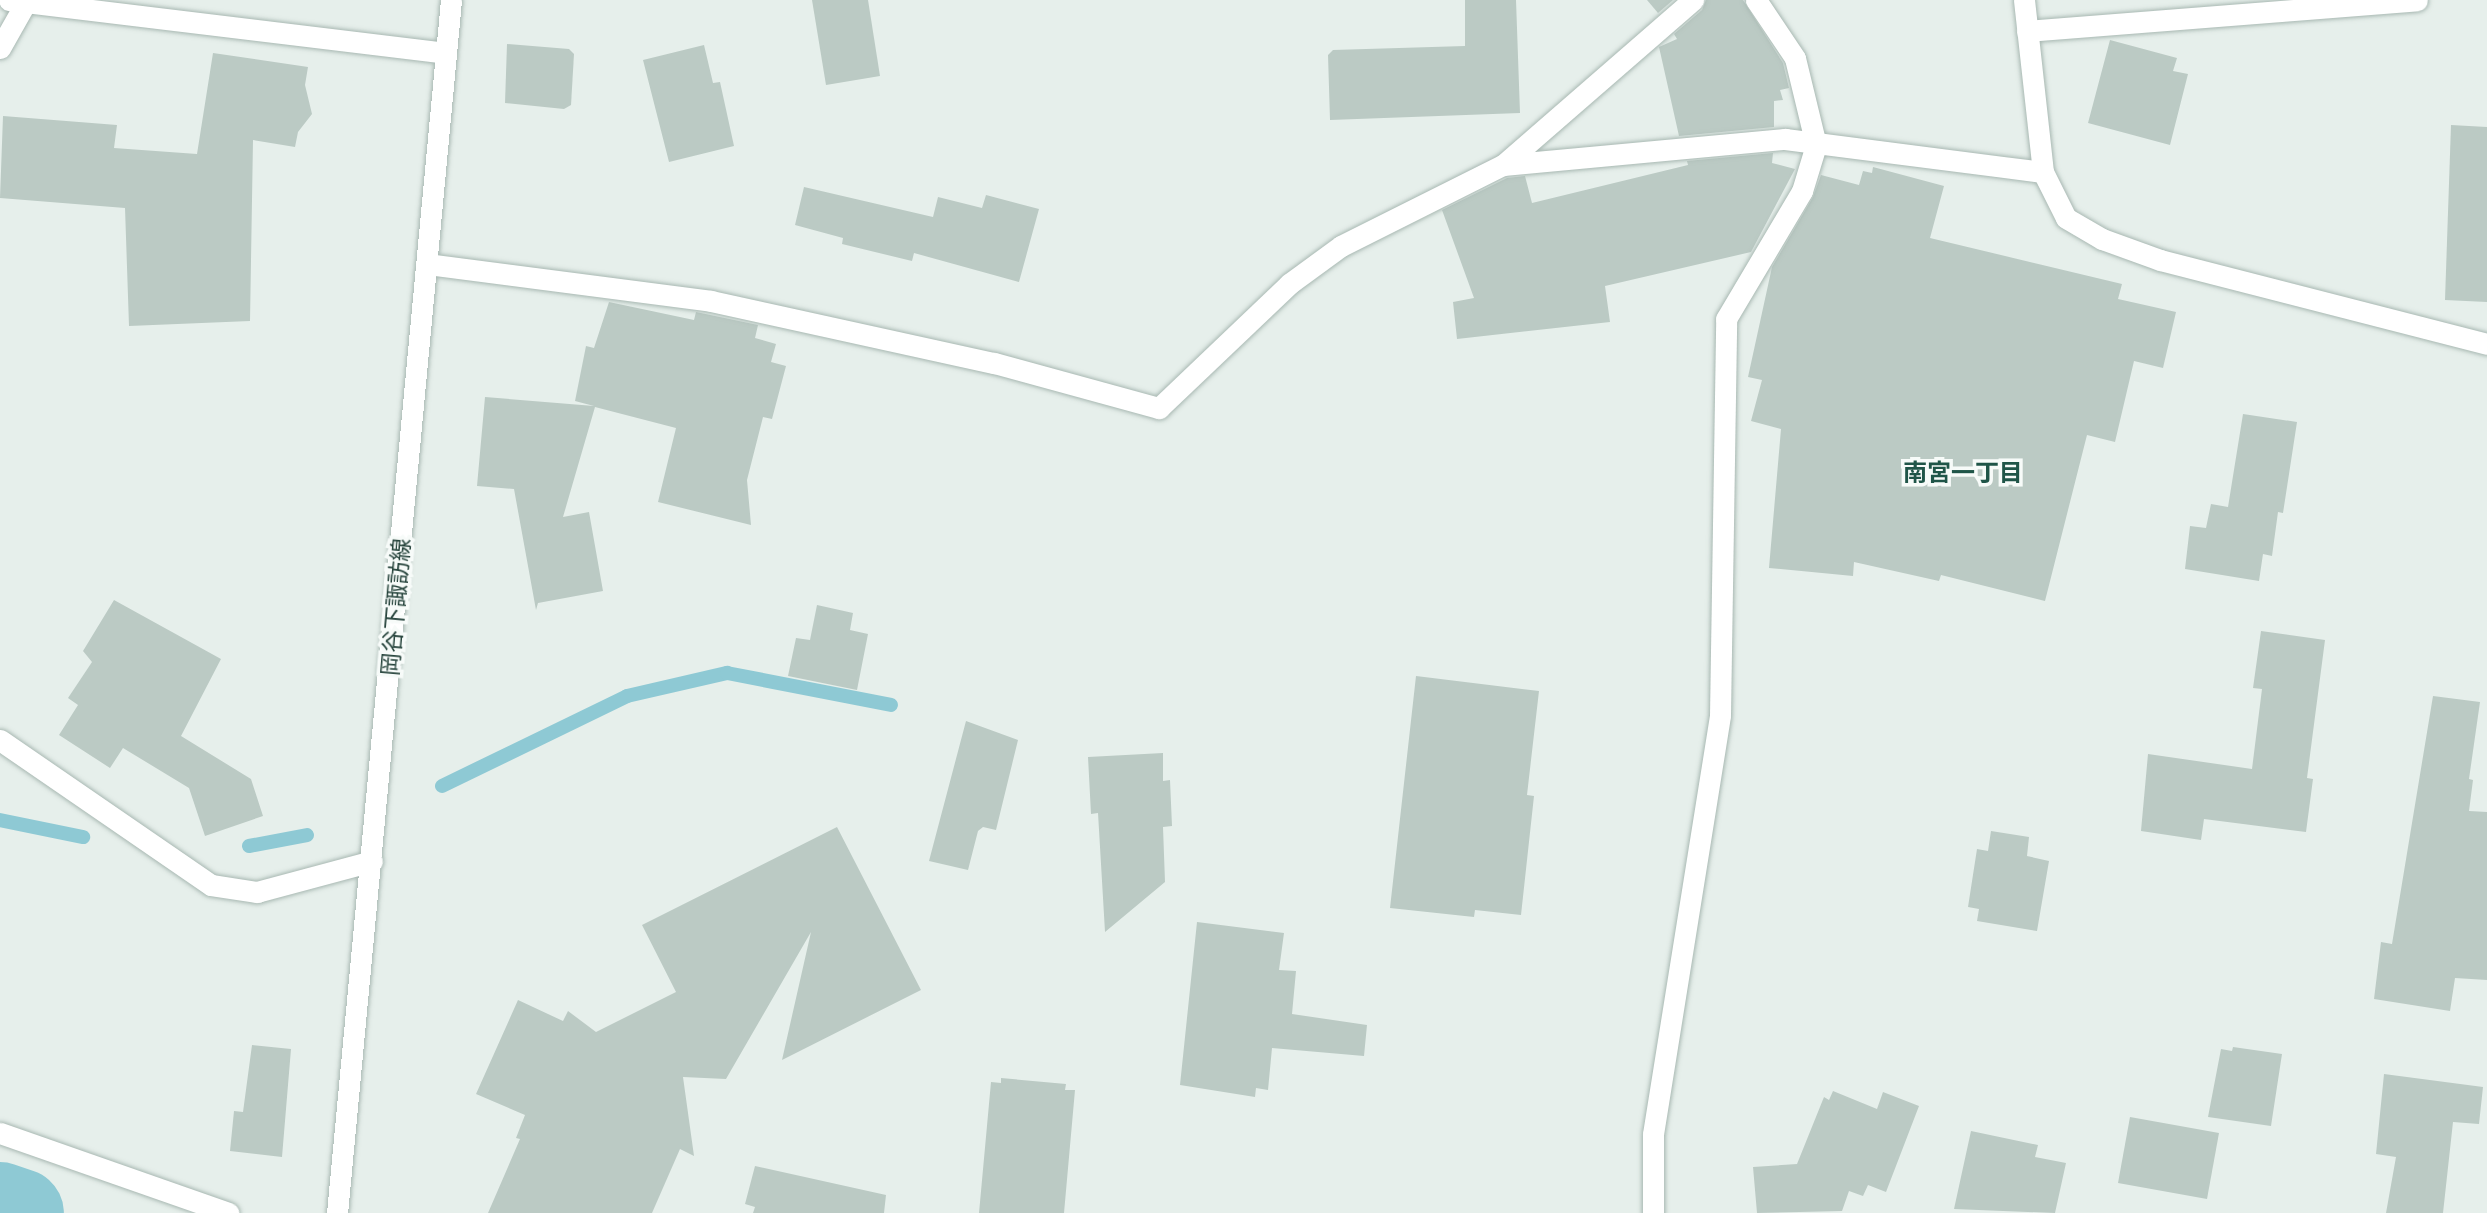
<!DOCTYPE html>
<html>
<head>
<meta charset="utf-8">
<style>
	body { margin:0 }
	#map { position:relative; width:2487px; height:1213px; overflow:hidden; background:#e6efeb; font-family:"Fira Sans","Noto Sans JP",sans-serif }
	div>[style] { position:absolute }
	.stream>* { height:14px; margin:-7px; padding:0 7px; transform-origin:7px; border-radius:7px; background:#8ec9d4 }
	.river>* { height:88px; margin:-44px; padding:0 44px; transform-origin:44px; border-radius:44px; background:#8ec9d4 }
	.building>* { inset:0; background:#bbcac4 }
	.roads { filter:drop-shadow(0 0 2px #a8b8b2) drop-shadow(0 0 2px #a8b8b2) }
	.lane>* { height:21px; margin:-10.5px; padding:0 10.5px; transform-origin:10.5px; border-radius:10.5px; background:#fff }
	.street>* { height:21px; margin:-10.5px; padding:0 10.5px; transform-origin:10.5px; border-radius:10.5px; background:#fff }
	.secondary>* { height:21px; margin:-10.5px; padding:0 10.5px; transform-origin:10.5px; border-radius:10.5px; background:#fff }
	span { translate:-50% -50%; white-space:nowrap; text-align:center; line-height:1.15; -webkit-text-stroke:7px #f7fbf9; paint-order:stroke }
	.street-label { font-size:23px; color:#24423a }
	.neighbourhood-label { font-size:24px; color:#1f5548; font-weight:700 }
</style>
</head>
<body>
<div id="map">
	<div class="stream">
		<div style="left:442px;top:786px;width:206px;rotate:-25.9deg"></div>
		<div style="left:627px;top:696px;width:103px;rotate:-13deg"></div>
		<div style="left:727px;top:673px;width:167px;rotate:11deg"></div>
		<div style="left:0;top:820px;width:85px;rotate:11.6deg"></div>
		<div style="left:249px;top:846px;width:59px;rotate:-10.7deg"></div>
	</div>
	<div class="river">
		<div style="left:0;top:1206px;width:21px;rotate:19deg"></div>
	</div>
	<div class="building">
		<div style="clip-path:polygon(812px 0,868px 0,880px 76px,826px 85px)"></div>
		<div style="clip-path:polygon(1465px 0,1516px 0,1520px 113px,1330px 120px,1328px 55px,1333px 50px,1465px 46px)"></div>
		<div style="clip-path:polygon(1647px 0,1673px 0,1658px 13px)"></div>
		<div style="clip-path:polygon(1706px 0,1743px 0,1783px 63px,1789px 88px,1780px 90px,1783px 100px,1774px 101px,1774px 127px,1679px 136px,1659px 47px,1677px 39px,1674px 34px,1702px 10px)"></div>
		<div style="clip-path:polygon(2110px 40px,2177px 58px,2173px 71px,2188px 74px,2170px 145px,2088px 123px)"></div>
		<div style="clip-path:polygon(507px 44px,569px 49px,574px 54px,571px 105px,564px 109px,505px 103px)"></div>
		<div style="clip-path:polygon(704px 45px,713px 83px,720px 82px,734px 146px,669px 162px,643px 60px)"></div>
		<div style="clip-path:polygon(213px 53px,308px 67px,305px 85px,312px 114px,298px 132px,295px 147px,253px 140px,250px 321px,129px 326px,125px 208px,0 198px,3px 116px,117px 125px,114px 148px,197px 154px)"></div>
		<div style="clip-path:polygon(2451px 125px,2487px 127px,2487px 302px,2445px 300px)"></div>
		<div style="clip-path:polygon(1773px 153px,1772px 163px,1795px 169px,1751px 252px,1605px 286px,1610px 322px,1457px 339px,1453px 302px,1474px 298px,1442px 210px,1507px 178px,1525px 176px,1532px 203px,1688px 165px,1687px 161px)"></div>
		<div style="clip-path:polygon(1873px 167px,1944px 186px,1930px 238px,2122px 284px,2118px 299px,2176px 312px,2163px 368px,2134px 361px,2115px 442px,2087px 435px,2045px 601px,1941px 575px,1939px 581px,1854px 562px,1853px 576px,1769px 568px,1781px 429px,1751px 421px,1762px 380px,1748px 377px,1772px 267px,1813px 197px,1821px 175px,1859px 185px,1863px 171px,1872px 173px)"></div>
		<div style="clip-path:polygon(804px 187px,933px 217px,938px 197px,982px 208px,986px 195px,1039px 209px,1019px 282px,914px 253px,912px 261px,842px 244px,843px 238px,795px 225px)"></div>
		<div style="clip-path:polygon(609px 302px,694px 320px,696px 312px,758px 325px,755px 338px,776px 344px,771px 362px,786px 366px,772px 419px,763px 417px,747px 480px,751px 525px,658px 502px,676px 428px,595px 407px,563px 517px,589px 512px,603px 591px,538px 603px,536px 610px,514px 489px,477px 486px,485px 397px,594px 406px,575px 401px,586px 346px,594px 348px)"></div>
		<div style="clip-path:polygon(2243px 414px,2297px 422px,2283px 513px,2278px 512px,2272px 556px,2263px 554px,2259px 581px,2185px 569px,2190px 526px,2206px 528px,2211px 504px,2228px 507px)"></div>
		<div style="clip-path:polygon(114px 600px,221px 659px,181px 736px,251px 779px,263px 816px,205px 836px,189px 788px,123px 748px,110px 768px,59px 735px,78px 705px,68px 698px,92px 662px,83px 651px)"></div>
		<div style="clip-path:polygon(817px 605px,853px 613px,850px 630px,868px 634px,857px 690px,788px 676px,796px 638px,810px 640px)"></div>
		<div style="clip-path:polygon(2261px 631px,2325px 640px,2307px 778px,2313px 779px,2306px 832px,2204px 819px,2201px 840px,2141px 831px,2148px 754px,2252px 769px,2262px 689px,2253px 688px)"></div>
		<div style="clip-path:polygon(1416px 676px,1539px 691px,1527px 795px,1534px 796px,1521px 915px,1475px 910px,1474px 917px,1390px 908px)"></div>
		<div style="clip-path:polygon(2433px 696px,2480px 702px,2469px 779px,2473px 780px,2469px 811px,2487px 812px,2487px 980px,2455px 978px,2450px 1011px,2374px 999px,2381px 942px,2392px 944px)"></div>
		<div style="clip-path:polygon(966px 721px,1018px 740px,996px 830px,983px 827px,978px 831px,968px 870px,929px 861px)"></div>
		<div style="clip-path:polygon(1163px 753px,1163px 781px,1170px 780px,1172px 826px,1163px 827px,1165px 882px,1105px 932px,1098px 813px,1091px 814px,1088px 757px)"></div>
		<div style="clip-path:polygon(837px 827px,921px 990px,782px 1060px,811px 932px,726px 1079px,683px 1077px,694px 1156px,680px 1149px,652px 1213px,488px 1213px,520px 1139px,516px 1138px,525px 1115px,476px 1094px,518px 1000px,563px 1021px,568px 1011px,596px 1032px,676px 992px,642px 925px)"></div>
		<div style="clip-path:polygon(1991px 831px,2029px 837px,2027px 856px,2049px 861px,2037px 931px,1977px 921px,1979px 909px,1968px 907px,1977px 849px,1988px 851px)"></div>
		<div style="clip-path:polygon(1197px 922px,1284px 933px,1279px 970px,1296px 971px,1292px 1014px,1367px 1025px,1364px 1056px,1272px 1048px,1268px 1090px,1256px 1088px,1255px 1097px,1180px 1085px)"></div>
		<div style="clip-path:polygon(252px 1045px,291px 1049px,282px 1157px,230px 1151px,234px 1111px,243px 1112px)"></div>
		<div style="clip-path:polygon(2233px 1047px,2282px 1054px,2271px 1126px,2208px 1117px,2221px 1049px,2232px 1051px)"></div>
		<div style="clip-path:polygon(2384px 1074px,2483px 1087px,2479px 1124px,2453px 1122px,2443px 1213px,2386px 1213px,2396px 1157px,2376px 1154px)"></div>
		<div style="clip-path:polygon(1001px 1078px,1066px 1084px,1065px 1090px,1075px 1090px,1064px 1213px,979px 1213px,991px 1082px,1001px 1083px)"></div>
		<div style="clip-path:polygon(1833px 1091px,1877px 1109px,1883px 1092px,1919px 1106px,1886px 1192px,1868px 1185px,1863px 1196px,1849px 1191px,1842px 1211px,1757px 1213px,1753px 1167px,1797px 1164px,1824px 1097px,1829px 1100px)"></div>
		<div style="clip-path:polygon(2130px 1117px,2219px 1133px,2207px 1199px,2118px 1183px)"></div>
		<div style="clip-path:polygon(1971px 1131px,2038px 1145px,2035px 1157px,2066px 1163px,2055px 1213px,1954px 1209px)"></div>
		<div style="clip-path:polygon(755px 1166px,886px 1195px,884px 1213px,753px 1213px,755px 1207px,745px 1204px)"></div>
	</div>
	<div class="roads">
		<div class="lane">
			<div style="left:2027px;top:31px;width:391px;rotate:-4.5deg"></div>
			<div style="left:427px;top:264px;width:286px;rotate:7.4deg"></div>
			<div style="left:711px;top:301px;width:290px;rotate:12.4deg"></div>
			<div style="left:994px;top:363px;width:171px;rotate:15.3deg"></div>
		</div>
		<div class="street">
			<div style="left:9px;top:0;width:440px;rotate:6.9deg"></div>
			<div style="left:2024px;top:0;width:173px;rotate:83.7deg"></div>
			<div style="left:2043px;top:172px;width:51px;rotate:63.4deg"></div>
			<div style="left:2066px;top:218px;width:42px;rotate:30.3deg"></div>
			<div style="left:2102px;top:239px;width:62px;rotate:19.9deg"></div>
			<div style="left:2160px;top:260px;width:338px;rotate:14.4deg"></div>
			<div style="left:0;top:48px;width:53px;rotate:-60.5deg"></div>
			<div style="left:1503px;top:165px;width:252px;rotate:-41deg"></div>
			<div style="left:1159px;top:408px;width:180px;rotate:-43.6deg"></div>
			<div style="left:1289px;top:284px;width:64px;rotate:-36.2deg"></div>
			<div style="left:1341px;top:246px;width:181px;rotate:-26.6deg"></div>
			<div style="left:1503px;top:165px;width:283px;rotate:-5.3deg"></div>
			<div style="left:1785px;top:139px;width:260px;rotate:7.3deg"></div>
			<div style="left:0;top:740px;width:256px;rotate:34.5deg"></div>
			<div style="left:211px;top:885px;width:47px;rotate:8.7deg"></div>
			<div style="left:257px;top:892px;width:119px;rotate:-15.1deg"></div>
			<div style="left:0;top:1133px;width:242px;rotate:19.3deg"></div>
			<div style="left:1653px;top:1213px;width:79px;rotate:-90deg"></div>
			<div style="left:1653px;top:1134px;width:424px;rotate:-80.9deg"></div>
			<div style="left:1720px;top:715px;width:396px;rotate:-89.1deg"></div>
			<div style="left:1726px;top:319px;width:149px;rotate:-59.3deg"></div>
			<div style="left:1802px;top:191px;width:48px;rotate:-73.1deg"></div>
			<div style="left:1816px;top:145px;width:89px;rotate:-103.6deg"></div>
			<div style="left:1795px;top:58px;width:70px;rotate:-123.9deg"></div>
		</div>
		<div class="secondary">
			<div style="left:337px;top:1213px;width:1218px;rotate:-84.63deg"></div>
		</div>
	</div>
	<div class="street-label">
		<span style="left:396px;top:607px;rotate:-85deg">岡谷下諏訪線</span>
	</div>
	<div class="neighbourhood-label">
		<span style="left:1963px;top:474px">南宮一丁目</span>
	</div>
</div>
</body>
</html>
